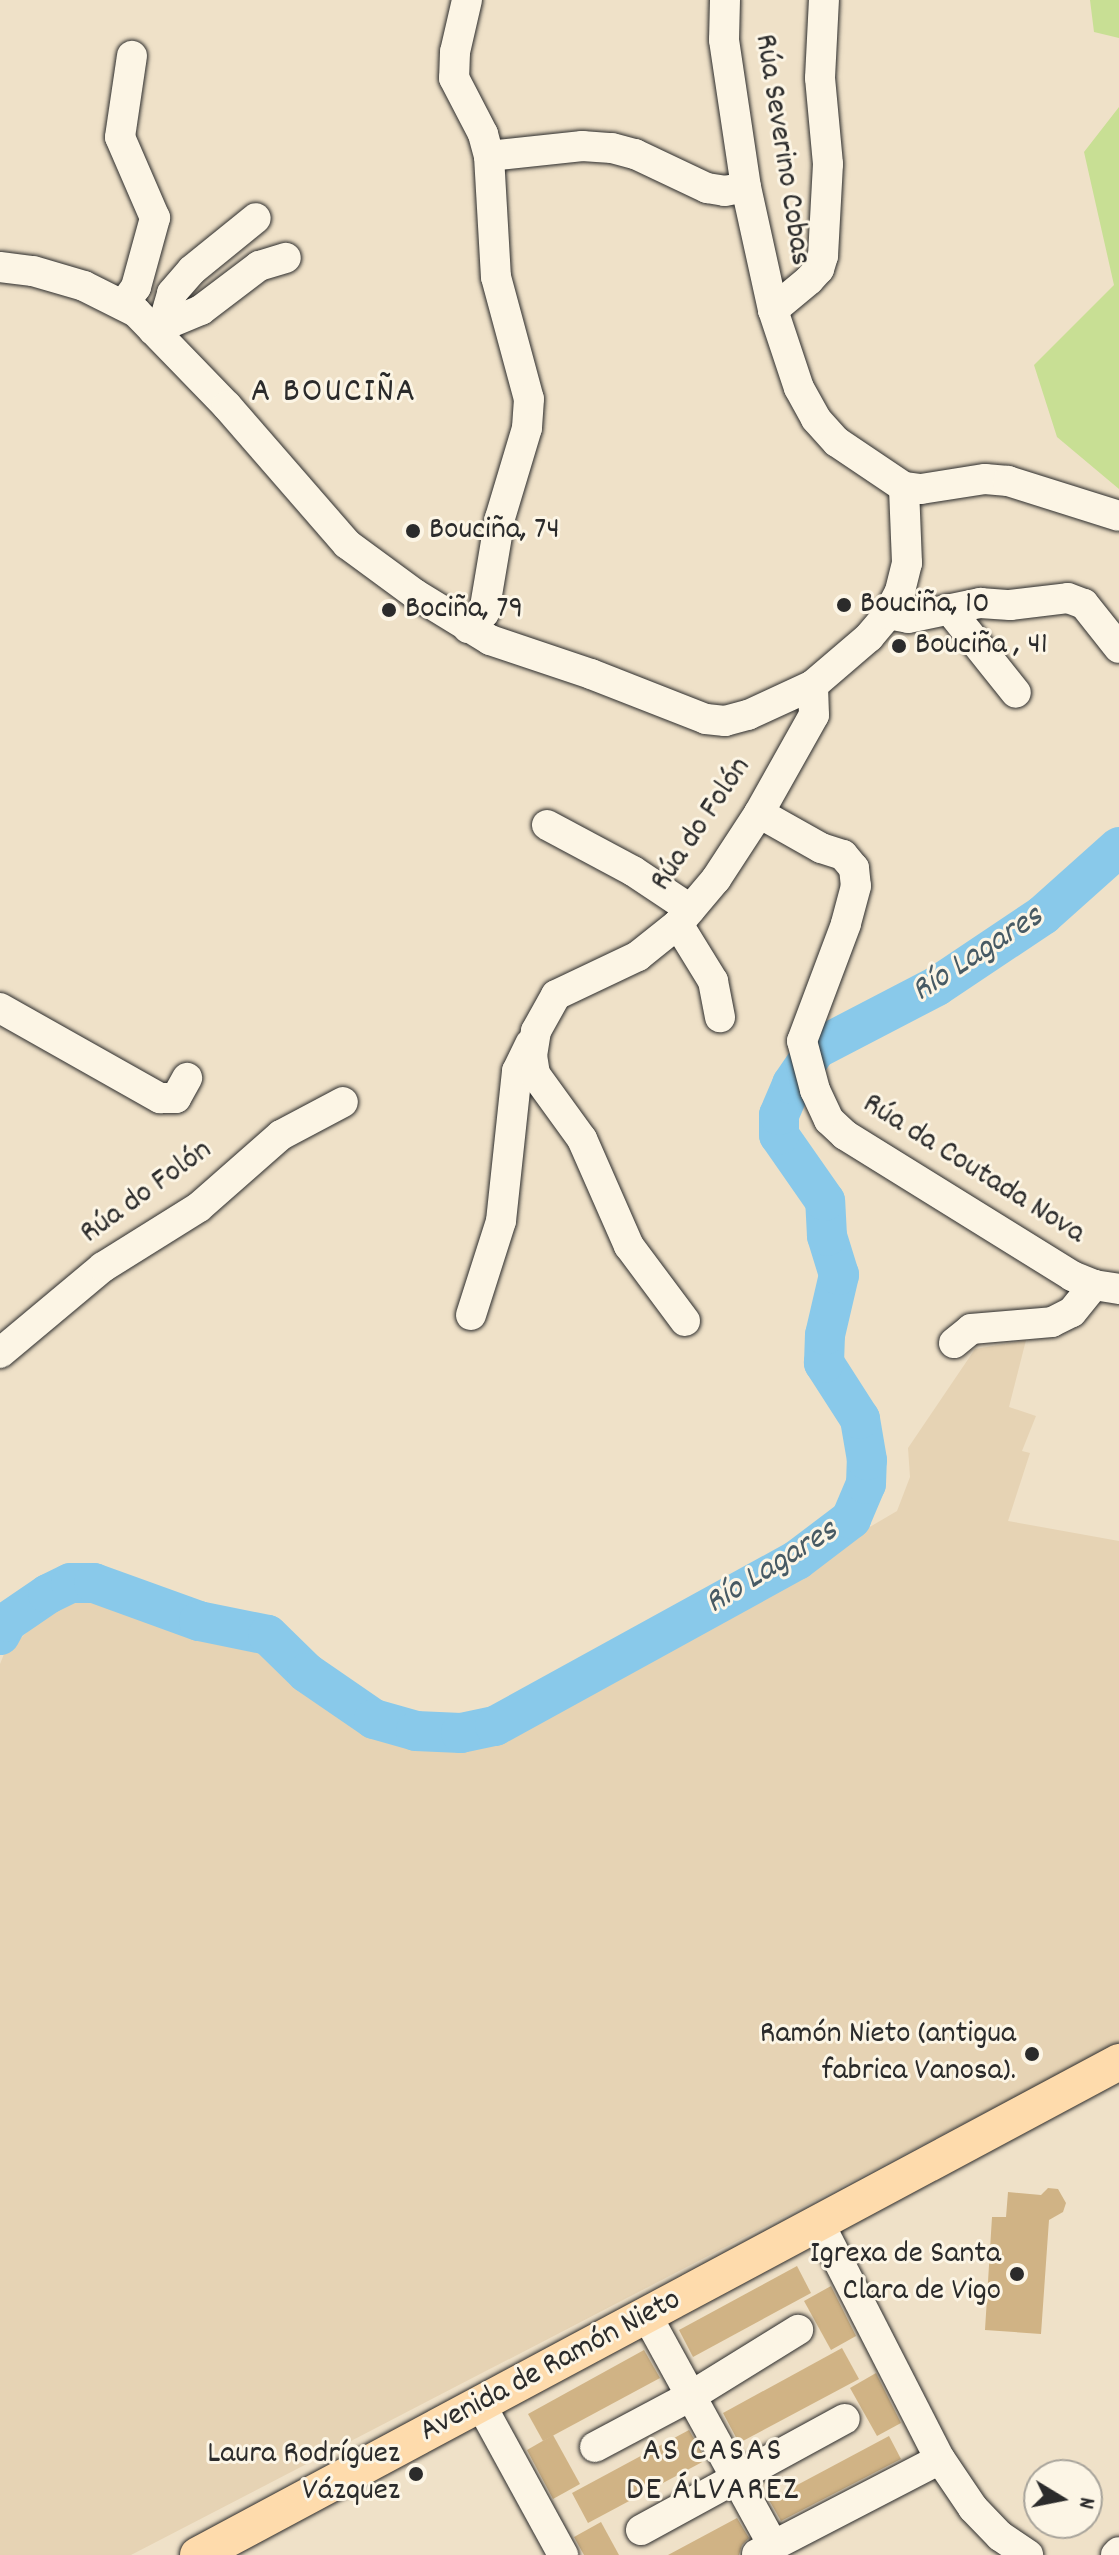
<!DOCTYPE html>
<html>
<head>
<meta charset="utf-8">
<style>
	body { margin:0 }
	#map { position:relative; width:1119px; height:2555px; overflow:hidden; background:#efe1c8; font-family:Dekko,sans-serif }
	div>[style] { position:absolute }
	.built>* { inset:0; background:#e6d3b4 }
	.green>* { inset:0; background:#c8df94 }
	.river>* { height:40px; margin:-20px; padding:0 20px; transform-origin:20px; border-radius:20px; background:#89c9ea }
	.building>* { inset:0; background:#d0b385 }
	.roads { filter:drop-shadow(0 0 2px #2b2b2b) drop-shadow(0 0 2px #2b2b2b) }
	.minor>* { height:30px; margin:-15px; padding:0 15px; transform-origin:15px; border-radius:15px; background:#fcf5e5 }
	.major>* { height:36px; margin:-18px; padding:0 18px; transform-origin:18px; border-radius:18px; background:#fedbac }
	.dots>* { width:22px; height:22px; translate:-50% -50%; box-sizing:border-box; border:4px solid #fcf5e5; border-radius:50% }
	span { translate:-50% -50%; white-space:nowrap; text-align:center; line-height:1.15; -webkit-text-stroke:6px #fcf5e5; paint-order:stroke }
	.street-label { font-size:32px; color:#2b2b2b }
	.poi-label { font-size:32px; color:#2b2b2b }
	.left { translate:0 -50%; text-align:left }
	.right { translate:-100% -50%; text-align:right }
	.water-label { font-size:34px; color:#475a64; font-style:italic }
	.neighbourhood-label { font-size:34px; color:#2b2b2b; letter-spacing:2px }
	.quarter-label { font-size:36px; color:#2b2b2b; letter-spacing:2px }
	.north { position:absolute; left:1023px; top:2459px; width:80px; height:80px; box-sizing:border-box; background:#fcf5e5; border:2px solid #a8a49b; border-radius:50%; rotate:100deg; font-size:22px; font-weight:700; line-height:32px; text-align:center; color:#2b2b2b }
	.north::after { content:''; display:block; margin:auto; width:28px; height:36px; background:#2b2b2b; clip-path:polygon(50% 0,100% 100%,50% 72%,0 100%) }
</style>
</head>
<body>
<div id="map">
	<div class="built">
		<div style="clip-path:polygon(1026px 1340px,1009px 1407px,1036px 1416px,1022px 1451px,1030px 1453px,1008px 1521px,1119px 1541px,1119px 2043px,131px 2555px,0 2555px,0 1664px,4px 1654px,73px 1588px,91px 1589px,210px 1629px,260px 1637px,293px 1672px,378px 1730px,397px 1736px,449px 1744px,489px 1740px,764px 1589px,897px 1511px,910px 1477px,908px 1448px,975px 1349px)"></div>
	</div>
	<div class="green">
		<div style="clip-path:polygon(1090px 0,1119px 0,1119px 38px,1094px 32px)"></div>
		<div style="clip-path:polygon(1119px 107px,1119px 489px,1057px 437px,1034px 365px,1114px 285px,1084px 152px)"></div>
	</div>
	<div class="river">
		<div style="left:0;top:1635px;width:15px;rotate:-62deg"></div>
		<div style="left:7px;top:1622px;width:50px;rotate:-34.3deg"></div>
		<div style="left:48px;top:1594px;width:25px;rotate:-26deg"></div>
		<div style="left:71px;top:1583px;width:23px"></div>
		<div style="left:94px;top:1583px;width:112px;rotate:19.9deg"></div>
		<div style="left:199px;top:1621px;width:70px;rotate:11.5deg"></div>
		<div style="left:268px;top:1635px;width:54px;rotate:44.3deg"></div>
		<div style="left:307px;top:1673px;width:81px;rotate:34.5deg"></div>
		<div style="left:374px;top:1719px;width:44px;rotate:15.9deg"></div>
		<div style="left:416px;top:1731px;width:45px;rotate:2.5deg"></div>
		<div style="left:461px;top:1733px;width:35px;rotate:-12deg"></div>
		<div style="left:495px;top:1726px;width:345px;rotate:-28.8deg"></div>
		<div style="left:797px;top:1560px;width:68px;rotate:-37.2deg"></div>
		<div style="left:851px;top:1519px;width:38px;rotate:-67deg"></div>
		<div style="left:866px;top:1484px;width:24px;rotate:-88deg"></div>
		<div style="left:867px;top:1460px;width:42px;rotate:-99.7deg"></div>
		<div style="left:860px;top:1419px;width:67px;rotate:-122.7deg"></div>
		<div style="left:824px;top:1363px;width:28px;rotate:-88deg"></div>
		<div style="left:825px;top:1335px;width:62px;rotate:-76.9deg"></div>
		<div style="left:839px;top:1275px;width:41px;rotate:-107.1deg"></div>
		<div style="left:827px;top:1236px;width:35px;rotate:-93deg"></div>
		<div style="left:825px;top:1201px;width:80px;rotate:-124.9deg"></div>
		<div style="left:779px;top:1135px;width:20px;rotate:-90deg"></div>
		<div style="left:779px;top:1115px;width:34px;rotate:-67deg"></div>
		<div style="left:792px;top:1084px;width:42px;rotate:-55.6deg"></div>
		<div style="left:816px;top:1049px;width:136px;rotate:-27.5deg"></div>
		<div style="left:937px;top:986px;width:128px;rotate:-33.8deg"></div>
		<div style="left:1043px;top:915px;width:102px;rotate:-41.8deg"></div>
	</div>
	<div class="building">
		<div style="clip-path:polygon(1048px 2188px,1058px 2189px,1066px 2203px,1063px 2212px,1049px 2220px,1041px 2334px,985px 2330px,992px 2217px,1006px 2217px,1008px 2192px,1041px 2195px)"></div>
		<div style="clip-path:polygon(797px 2266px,811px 2293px,693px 2357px,679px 2330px)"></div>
		<div style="clip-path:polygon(831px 2286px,856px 2336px,831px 2350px,804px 2301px)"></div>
		<div style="clip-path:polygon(842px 2348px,859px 2379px,739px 2443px,723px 2413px)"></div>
		<div style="clip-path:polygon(644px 2350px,660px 2378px,543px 2441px,528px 2414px)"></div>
		<div style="clip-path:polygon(876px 2373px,901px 2423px,877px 2436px,850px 2388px)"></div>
		<div style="clip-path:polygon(689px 2430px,706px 2460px,588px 2523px,572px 2493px)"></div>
		<div style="clip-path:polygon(553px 2435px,580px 2484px,553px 2499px,527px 2450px)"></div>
		<div style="clip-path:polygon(889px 2436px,901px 2459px,781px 2521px,769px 2500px)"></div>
		<div style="clip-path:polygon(737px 2518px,749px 2538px,742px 2545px,739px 2555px,668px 2555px)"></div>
		<div style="clip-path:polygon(601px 2522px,619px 2555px,584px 2555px,574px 2537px)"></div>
	</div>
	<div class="roads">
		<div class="minor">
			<div style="left:467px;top:0;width:53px;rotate:103deg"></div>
			<div style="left:455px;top:52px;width:26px;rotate:92deg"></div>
			<div style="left:454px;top:78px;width:63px;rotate:62.6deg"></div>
			<div style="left:483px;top:134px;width:23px;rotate:75deg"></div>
			<div style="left:489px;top:156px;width:121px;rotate:86.7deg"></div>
			<div style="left:496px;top:277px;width:126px;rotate:74.9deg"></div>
			<div style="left:529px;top:399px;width:29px;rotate:94deg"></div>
			<div style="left:527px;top:428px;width:94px;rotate:106.7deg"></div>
			<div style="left:500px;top:518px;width:96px;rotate:99.6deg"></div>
			<div style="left:484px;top:613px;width:22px;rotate:137deg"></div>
			<div style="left:725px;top:0;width:40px;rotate:91.4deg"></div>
			<div style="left:724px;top:40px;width:149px;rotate:81.5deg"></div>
			<div style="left:746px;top:187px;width:126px;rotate:77.6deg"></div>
			<div style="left:773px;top:310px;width:82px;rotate:71.6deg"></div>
			<div style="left:799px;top:388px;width:35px;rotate:61deg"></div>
			<div style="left:816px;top:419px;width:31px;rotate:48deg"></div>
			<div style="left:837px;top:442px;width:81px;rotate:33.9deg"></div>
			<div style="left:904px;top:487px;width:17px;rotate:7deg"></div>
			<div style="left:921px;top:489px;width:65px;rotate:-8.9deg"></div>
			<div style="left:985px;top:479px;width:23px;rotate:5deg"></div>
			<div style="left:1008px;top:481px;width:116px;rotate:17.5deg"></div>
			<div style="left:489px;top:156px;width:94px;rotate:-6.1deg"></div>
			<div style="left:582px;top:146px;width:30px;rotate:4deg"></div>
			<div style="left:612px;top:148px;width:24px;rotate:15deg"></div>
			<div style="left:635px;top:154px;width:80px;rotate:25.3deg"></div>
			<div style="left:707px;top:188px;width:18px;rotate:9deg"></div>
			<div style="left:725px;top:191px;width:21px;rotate:-11deg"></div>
			<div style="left:0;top:267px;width:33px;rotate:7deg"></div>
			<div style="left:33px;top:271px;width:53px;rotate:16.4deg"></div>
			<div style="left:84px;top:286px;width:58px;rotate:26.6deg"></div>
			<div style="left:136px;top:312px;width:131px;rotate:45.9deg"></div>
			<div style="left:227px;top:406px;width:183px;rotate:49deg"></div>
			<div style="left:347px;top:544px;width:84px;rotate:36.3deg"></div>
			<div style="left:415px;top:594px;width:88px;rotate:31.5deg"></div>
			<div style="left:490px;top:640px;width:107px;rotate:18.6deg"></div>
			<div style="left:591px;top:674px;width:123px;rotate:21.4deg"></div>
			<div style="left:706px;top:719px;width:19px;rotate:6deg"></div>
			<div style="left:725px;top:721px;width:24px;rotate:-15deg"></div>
			<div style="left:748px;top:715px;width:72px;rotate:-24.8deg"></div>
			<div style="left:813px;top:685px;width:74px;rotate:-40.6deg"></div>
			<div style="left:869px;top:637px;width:30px;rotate:-50deg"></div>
			<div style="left:888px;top:614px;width:26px;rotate:-62deg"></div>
			<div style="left:900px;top:591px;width:29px;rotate:-76deg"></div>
			<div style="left:907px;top:563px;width:76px;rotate:-92.3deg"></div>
			<div style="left:123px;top:305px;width:22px;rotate:-54deg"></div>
			<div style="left:136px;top:287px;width:72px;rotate:-74.6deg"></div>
			<div style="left:155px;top:218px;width:88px;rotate:-113.4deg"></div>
			<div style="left:120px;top:137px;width:82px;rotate:-81.6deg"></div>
			<div style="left:773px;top:310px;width:47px;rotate:-39.8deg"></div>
			<div style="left:809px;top:280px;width:15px;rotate:-48deg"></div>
			<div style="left:819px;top:269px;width:14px;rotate:-73deg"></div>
			<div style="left:823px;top:256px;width:92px;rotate:-86.9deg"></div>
			<div style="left:828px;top:164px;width:86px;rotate:-95.3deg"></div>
			<div style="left:820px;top:78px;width:78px;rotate:-87.1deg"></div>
			<div style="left:163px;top:325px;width:33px;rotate:-74deg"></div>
			<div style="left:172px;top:293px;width:30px;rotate:-49deg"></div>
			<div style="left:192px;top:270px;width:82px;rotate:-39.1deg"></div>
			<div style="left:153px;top:330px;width:52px;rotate:-22.6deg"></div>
			<div style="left:201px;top:310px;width:73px;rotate:-37.2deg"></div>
			<div style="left:259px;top:266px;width:28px;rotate:-17deg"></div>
			<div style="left:949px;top:609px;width:107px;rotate:51.4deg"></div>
			<div style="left:888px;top:614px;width:20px;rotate:11deg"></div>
			<div style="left:908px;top:618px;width:74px;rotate:-11.8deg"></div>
			<div style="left:980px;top:603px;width:30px;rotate:4deg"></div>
			<div style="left:1010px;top:605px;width:58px;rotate:-6.9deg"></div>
			<div style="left:1068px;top:598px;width:17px;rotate:21deg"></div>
			<div style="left:1084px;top:604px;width:56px;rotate:51.5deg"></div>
			<div style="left:759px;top:813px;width:71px;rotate:29.4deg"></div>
			<div style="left:821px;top:848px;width:23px;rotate:18deg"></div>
			<div style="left:843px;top:855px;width:17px;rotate:50deg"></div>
			<div style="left:854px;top:868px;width:18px;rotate:84deg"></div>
			<div style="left:856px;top:886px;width:39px;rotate:105deg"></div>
			<div style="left:846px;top:924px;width:125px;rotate:110.6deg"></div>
			<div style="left:802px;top:1041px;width:51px;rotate:75.1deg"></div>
			<div style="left:815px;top:1090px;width:33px;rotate:65deg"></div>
			<div style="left:829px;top:1120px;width:22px;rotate:43deg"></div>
			<div style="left:845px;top:1135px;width:267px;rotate:31.8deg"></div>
			<div style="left:1072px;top:1276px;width:24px;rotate:22deg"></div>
			<div style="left:1094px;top:1285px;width:25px;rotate:9deg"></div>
			<div style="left:547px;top:825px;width:98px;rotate:28.1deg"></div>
			<div style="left:633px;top:871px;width:69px;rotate:33.7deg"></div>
			<div style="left:678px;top:924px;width:67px;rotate:58.4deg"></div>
			<div style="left:713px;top:981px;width:37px;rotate:79deg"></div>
			<div style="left:0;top:1008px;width:184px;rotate:29.4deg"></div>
			<div style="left:160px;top:1098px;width:16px"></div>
			<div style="left:176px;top:1098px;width:23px;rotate:-61deg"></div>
			<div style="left:471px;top:1315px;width:99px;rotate:-72.3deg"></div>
			<div style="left:501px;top:1221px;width:151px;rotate:-83.9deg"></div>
			<div style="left:517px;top:1071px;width:30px;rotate:-64deg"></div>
			<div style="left:685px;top:1321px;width:94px;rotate:-126.7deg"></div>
			<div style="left:629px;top:1246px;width:117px;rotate:-113.7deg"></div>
			<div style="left:582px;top:1139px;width:80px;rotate:-125.9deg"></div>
			<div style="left:535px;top:1074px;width:18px;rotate:-99deg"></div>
			<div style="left:532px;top:1056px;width:25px;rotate:-81deg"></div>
			<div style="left:536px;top:1031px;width:41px;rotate:-60.9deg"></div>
			<div style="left:556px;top:995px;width:91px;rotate:-25.4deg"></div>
			<div style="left:638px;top:956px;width:51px;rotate:-38.7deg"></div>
			<div style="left:678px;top:924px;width:59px;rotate:-49.8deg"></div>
			<div style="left:716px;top:879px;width:79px;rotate:-56.9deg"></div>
			<div style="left:759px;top:813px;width:112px;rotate:-60.7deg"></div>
			<div style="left:814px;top:715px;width:30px;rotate:-92deg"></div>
			<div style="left:954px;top:1343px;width:22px;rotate:-39deg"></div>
			<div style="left:971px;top:1329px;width:81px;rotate:-4.9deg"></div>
			<div style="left:1052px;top:1322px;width:22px;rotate:-27deg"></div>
			<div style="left:1072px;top:1312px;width:35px;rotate:-51deg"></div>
			<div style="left:0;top:1353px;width:134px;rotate:-39.9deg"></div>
			<div style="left:103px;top:1267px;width:113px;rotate:-32deg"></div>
			<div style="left:199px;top:1207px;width:109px;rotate:-41.3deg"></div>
			<div style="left:281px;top:1135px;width:70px;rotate:-28deg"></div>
			<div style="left:818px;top:2221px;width:267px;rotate:62.9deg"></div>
			<div style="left:940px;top:2459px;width:59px;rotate:56deg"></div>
			<div style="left:973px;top:2508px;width:39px;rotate:46deg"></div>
			<div style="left:1000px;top:2536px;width:34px;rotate:34deg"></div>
			<div style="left:647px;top:2316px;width:261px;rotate:61.2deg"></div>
			<div style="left:481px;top:2405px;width:171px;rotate:61.3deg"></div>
			<div style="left:595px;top:2447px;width:109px;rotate:-28deg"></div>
			<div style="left:691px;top:2396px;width:126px;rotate:-31.7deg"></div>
			<div style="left:641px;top:2530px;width:232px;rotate:-28.6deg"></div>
			<div style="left:757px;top:2554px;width:206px;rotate:-27.4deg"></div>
			<div style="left:1116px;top:2555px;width:4px;rotate:-45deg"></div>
		</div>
		<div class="major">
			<div style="left:198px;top:2555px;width:1045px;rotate:-28.16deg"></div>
		</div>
	</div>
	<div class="dots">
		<div style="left:413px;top:531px;background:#2b2b2b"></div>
		<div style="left:844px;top:605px;background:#2b2b2b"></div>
		<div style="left:389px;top:610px;background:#2b2b2b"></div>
		<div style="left:899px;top:646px;background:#2b2b2b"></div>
		<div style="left:1032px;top:2054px;background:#2b2b2b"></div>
		<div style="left:1017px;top:2274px;background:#2b2b2b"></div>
		<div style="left:416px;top:2474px;background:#2b2b2b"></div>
	</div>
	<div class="street-label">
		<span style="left:781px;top:150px;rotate:81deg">Rúa Severino Cobas</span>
		<span style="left:702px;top:825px;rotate:-56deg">Rúa do Folón</span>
		<span style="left:973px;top:1170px;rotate:32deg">Rúa da Coutada Nova</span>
		<span style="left:147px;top:1193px;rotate:-36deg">Rúa do Folón</span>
		<span style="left:551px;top:2367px;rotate:-28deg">Avenida de Ramón Nieto</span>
	</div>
	<div class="poi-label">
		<span class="left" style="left:429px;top:531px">Bouciña, 74</span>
		<span class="left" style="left:860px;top:605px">Bouciña, 10</span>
		<span class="left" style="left:405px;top:610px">Bociña, 79</span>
		<span class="left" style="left:915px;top:646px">Bouciña , 41</span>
		<span class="right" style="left:1016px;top:2054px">Ramón Nieto (antigua<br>fabrica Vanosa).</span>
		<span class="right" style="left:1001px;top:2274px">Igrexa de Santa<br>Clara de Vigo</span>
		<span class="right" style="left:400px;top:2474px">Laura Rodríguez<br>Vázquez</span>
	</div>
	<div class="water-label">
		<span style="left:978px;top:955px;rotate:-33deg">Río Lagares</span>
		<span style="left:772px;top:1568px;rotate:-32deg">Río Lagares</span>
	</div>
	<div class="neighbourhood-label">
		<span style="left:713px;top:2472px">AS CASAS<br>DE ÁLVAREZ</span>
	</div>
	<div class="quarter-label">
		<span style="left:334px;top:394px">A BOUCIÑA</span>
	</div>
	<div class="north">N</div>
</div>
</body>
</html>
